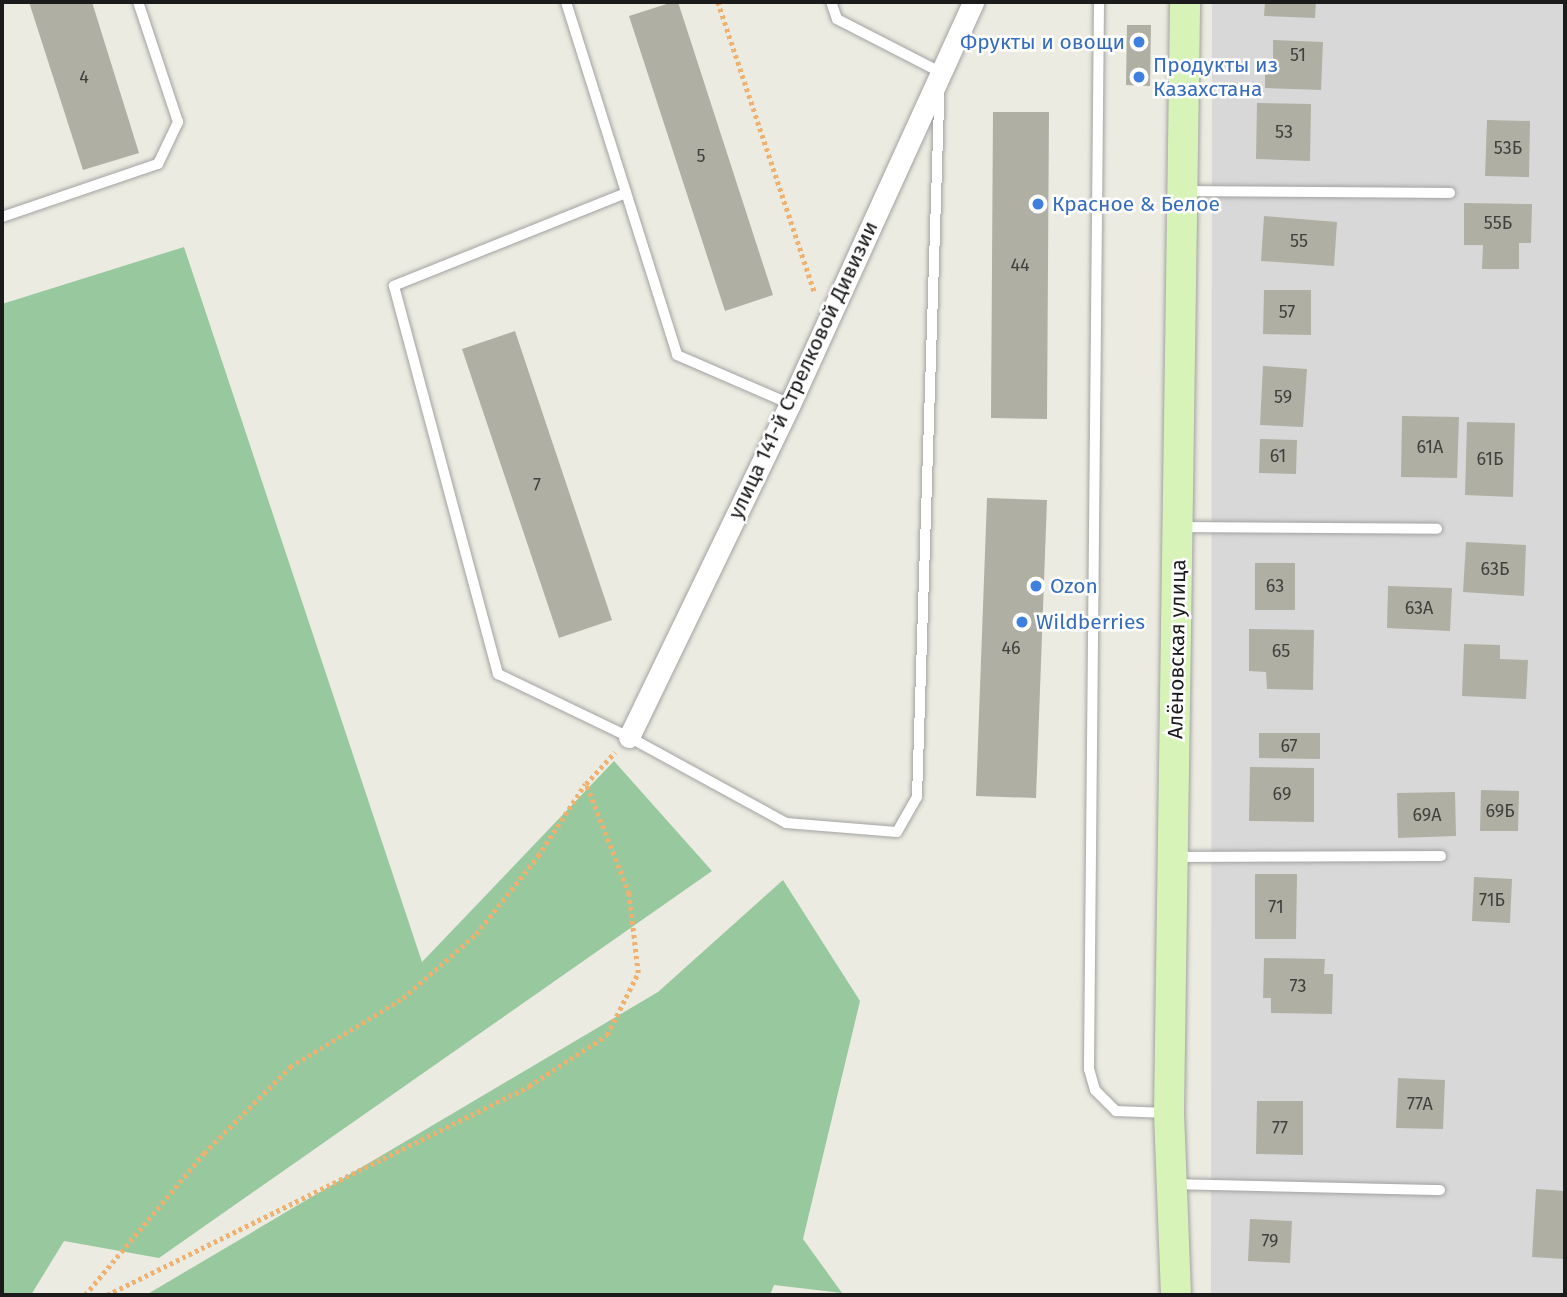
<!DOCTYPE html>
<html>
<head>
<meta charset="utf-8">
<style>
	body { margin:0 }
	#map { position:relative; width:1567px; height:1297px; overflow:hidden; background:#ebebe1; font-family:"Fira Sans",sans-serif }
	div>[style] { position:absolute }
	.residential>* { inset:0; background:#d9d8d8 }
	.forest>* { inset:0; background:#98c89e }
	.building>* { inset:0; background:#b0afa4 }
	.path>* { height:4.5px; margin-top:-2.25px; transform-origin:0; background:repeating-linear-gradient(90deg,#eeb16f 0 3.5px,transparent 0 7px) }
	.roads { filter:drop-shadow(0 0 2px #a2a2a2) drop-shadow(0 0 2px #a2a2a2) }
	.lane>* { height:10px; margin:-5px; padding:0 5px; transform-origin:5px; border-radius:5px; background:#fff }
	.street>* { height:21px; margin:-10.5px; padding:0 10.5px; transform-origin:10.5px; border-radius:10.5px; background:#fff }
	.secondary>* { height:30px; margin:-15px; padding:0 15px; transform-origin:15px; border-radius:15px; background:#d7f3b7 }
	.dots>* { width:19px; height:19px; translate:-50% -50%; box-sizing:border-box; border:4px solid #fff; border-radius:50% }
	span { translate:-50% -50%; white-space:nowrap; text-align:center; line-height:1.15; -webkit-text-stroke:5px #fff; paint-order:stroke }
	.number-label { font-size:18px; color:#40403d }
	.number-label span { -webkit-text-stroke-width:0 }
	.shop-label { font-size:21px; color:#366cbe }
	.right { translate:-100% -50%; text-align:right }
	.left { translate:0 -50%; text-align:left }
	.street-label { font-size:21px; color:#1b1b1b }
	.frame { position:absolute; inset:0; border:4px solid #1b1b1b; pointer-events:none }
</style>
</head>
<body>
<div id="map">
	<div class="residential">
		<div style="clip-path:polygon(1212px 2px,1565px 2px,1565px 1295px,1211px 1295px)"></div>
	</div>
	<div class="forest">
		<div style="clip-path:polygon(184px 247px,422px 962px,614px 761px,712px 871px,159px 1258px,64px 1241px,31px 1295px,2px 1295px,2px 304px)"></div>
		<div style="clip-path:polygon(783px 880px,860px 1001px,803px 1239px,842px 1293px,774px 1285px,770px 1295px,146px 1295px,658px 992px)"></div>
	</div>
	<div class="building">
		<div style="clip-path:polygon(29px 2px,92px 2px,139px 153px,83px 170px)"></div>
		<div style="clip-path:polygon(673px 2px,678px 2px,773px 295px,725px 311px,629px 16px)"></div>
		<div style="clip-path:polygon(1265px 2px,1316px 2px,1315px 18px,1264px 16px)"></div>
		<div style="clip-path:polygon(1127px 25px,1151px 25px,1150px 86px,1126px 85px)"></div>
		<div style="clip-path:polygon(1273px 40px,1323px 42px,1321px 90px,1265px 88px,1265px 68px,1273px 68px)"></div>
		<div style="clip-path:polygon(1257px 103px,1311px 104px,1310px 161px,1256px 159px)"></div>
		<div style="clip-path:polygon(993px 112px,1049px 112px,1047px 419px,991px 418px)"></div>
		<div style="clip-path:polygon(1487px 120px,1530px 121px,1529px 177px,1485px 176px)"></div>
		<div style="clip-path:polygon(1464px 203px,1532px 204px,1531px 243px,1519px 243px,1519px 269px,1482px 269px,1483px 245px,1464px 245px)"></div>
		<div style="clip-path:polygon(1264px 216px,1337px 222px,1334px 266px,1261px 261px)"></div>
		<div style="clip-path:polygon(1264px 290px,1311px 290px,1311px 335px,1263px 334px)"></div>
		<div style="clip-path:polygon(515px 331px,612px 620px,559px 638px,462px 349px)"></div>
		<div style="clip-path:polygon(1263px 366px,1307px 369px,1303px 427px,1260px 425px)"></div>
		<div style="clip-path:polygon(1402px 416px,1459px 417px,1457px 478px,1401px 477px)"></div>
		<div style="clip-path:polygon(1467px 422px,1515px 423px,1513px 497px,1465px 495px)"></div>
		<div style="clip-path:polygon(1260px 439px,1297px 440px,1296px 474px,1259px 473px)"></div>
		<div style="clip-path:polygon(987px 498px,1047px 500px,1036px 798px,976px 796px)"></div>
		<div style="clip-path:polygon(1466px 542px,1526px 545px,1524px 596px,1463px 592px)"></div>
		<div style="clip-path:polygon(1255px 563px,1295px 563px,1295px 610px,1255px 610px)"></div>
		<div style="clip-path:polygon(1388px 586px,1452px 588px,1450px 631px,1387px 628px)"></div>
		<div style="clip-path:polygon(1249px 629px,1314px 630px,1313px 690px,1267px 689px,1266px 672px,1249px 671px)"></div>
		<div style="clip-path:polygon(1464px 644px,1500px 645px,1500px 659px,1528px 660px,1526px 699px,1462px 696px)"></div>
		<div style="clip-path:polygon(1259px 733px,1320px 733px,1320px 759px,1259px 758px)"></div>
		<div style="clip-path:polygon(1250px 767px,1314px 768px,1314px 822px,1249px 821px)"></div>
		<div style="clip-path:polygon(1481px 790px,1519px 791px,1518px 831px,1480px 831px)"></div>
		<div style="clip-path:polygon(1455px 792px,1456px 836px,1398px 838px,1397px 793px)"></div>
		<div style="clip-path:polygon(1255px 874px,1297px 874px,1296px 939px,1255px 939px)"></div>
		<div style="clip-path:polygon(1474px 877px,1512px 879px,1510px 923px,1472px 921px)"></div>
		<div style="clip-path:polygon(1264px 958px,1325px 959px,1324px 974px,1333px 974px,1332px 1014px,1271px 1013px,1271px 998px,1263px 998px)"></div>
		<div style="clip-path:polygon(1398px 1078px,1445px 1080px,1443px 1129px,1396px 1128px)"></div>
		<div style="clip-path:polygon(1257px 1101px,1303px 1101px,1303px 1155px,1256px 1154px)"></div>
		<div style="clip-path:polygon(1536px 1189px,1565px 1191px,1565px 1259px,1532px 1257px)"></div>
		<div style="clip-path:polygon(1250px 1219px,1292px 1221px,1290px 1263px,1248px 1261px)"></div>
	</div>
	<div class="path">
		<div style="left:718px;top:2px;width:307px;rotate:71.6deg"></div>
		<div style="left:85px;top:1295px;width:185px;rotate:-50deg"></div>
		<div style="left:204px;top:1153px;width:122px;rotate:-45deg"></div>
		<div style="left:290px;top:1067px;width:132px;rotate:-31.4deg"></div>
		<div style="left:403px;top:998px;width:97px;rotate:-41.2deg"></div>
		<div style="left:476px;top:934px;width:100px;rotate:-51.5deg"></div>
		<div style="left:538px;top:856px;width:86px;rotate:-56.9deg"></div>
		<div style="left:107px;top:1295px;width:471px;rotate:-26.3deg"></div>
		<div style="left:529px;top:1086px;width:93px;rotate:-33.2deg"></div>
		<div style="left:607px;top:1035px;width:69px;rotate:-63.4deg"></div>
		<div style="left:638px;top:973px;width:80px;rotate:-96.5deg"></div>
		<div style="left:629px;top:894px;width:118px;rotate:-111.4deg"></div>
		<div style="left:586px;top:784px;width:43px;rotate:-47.8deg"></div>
	</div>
	<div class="roads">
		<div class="lane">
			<div style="left:566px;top:2px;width:370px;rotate:72.5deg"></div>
			<div style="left:677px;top:355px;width:123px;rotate:23.4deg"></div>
			<div style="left:1099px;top:2px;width:1067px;rotate:90.54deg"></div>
			<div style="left:1089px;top:1069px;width:22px;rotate:74deg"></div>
			<div style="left:1095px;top:1090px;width:30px;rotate:45deg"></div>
			<div style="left:1116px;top:1111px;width:51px;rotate:2.2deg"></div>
			<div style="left:1185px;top:191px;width:265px;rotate:0.4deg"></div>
			<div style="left:626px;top:193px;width:250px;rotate:158.2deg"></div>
			<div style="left:394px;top:286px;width:402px;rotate:75deg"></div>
			<div style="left:498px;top:674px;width:145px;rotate:25.7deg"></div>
			<div style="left:629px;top:737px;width:179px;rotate:28.7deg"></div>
			<div style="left:786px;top:823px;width:111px;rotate:4.6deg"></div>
			<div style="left:897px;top:832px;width:40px;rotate:-60.3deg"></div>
			<div style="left:917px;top:797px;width:725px;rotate:-88.18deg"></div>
			<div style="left:940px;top:72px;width:116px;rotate:-152.8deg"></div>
			<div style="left:837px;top:19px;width:18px;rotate:-109deg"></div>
			<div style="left:2px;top:217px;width:165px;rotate:-18.8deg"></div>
			<div style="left:158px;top:164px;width:47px;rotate:-64.5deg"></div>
			<div style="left:178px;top:122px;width:126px;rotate:-108.4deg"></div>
			<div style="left:1179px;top:527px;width:258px;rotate:0.4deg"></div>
			<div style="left:1175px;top:857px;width:266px;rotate:-0.2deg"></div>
			<div style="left:1174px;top:1184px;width:266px;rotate:1.3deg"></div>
		</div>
		<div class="street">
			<div style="left:629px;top:737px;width:370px;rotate:-64.2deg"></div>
			<div style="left:790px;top:404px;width:442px;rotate:-65.5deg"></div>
		</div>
		<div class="secondary">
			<div style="left:1176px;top:1295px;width:182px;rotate:-92.2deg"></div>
			<div style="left:1169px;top:1113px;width:1111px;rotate:-89.17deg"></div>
		</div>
	</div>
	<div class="dots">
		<div style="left:1139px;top:42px;background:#3f7fe0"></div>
		<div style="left:1139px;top:77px;background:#3f7fe0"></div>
		<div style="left:1038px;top:204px;background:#3f7fe0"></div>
		<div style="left:1036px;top:586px;background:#3f7fe0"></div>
		<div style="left:1022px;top:622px;background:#3f7fe0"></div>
	</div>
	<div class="number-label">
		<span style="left:1298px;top:55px">51</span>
		<span style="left:84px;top:77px">4</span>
		<span style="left:1284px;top:132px">53</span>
		<span style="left:1508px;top:148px">53Б</span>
		<span style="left:701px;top:156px">5</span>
		<span style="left:1498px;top:223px">55Б</span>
		<span style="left:1299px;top:241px">55</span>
		<span style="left:1020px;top:265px">44</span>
		<span style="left:1287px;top:312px">57</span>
		<span style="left:1283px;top:397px">59</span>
		<span style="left:1430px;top:447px">61А</span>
		<span style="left:1278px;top:456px">61</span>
		<span style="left:1490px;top:459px">61Б</span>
		<span style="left:537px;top:485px">7</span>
		<span style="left:1495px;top:569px">63Б</span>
		<span style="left:1275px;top:586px">63</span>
		<span style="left:1419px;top:608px">63А</span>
		<span style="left:1011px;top:648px">46</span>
		<span style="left:1281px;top:651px">65</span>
		<span style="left:1289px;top:746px">67</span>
		<span style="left:1282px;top:794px">69</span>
		<span style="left:1500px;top:811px">69Б</span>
		<span style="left:1427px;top:815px">69А</span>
		<span style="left:1492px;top:900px">71Б</span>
		<span style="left:1276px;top:907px">71</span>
		<span style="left:1298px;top:986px">73</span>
		<span style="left:1420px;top:1104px">77А</span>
		<span style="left:1280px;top:1128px">77</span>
		<span style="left:1270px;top:1241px">79</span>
	</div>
	<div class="shop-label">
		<span class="right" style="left:1125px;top:42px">Фрукты и овощи</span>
		<span class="left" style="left:1153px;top:77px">Продукты из<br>Казахстана</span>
		<span class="left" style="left:1052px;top:204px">Красное &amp; Белое</span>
		<span class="left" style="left:1050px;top:586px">Ozon</span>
		<span class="left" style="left:1036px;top:622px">Wildberries</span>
	</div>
	<div class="street-label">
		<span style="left:803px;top:370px;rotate:-65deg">улица 141-й Стрелковой Дивизии</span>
		<span style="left:1177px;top:649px;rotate:-89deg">Алёновская улица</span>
	</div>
	<div class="frame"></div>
</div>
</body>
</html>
